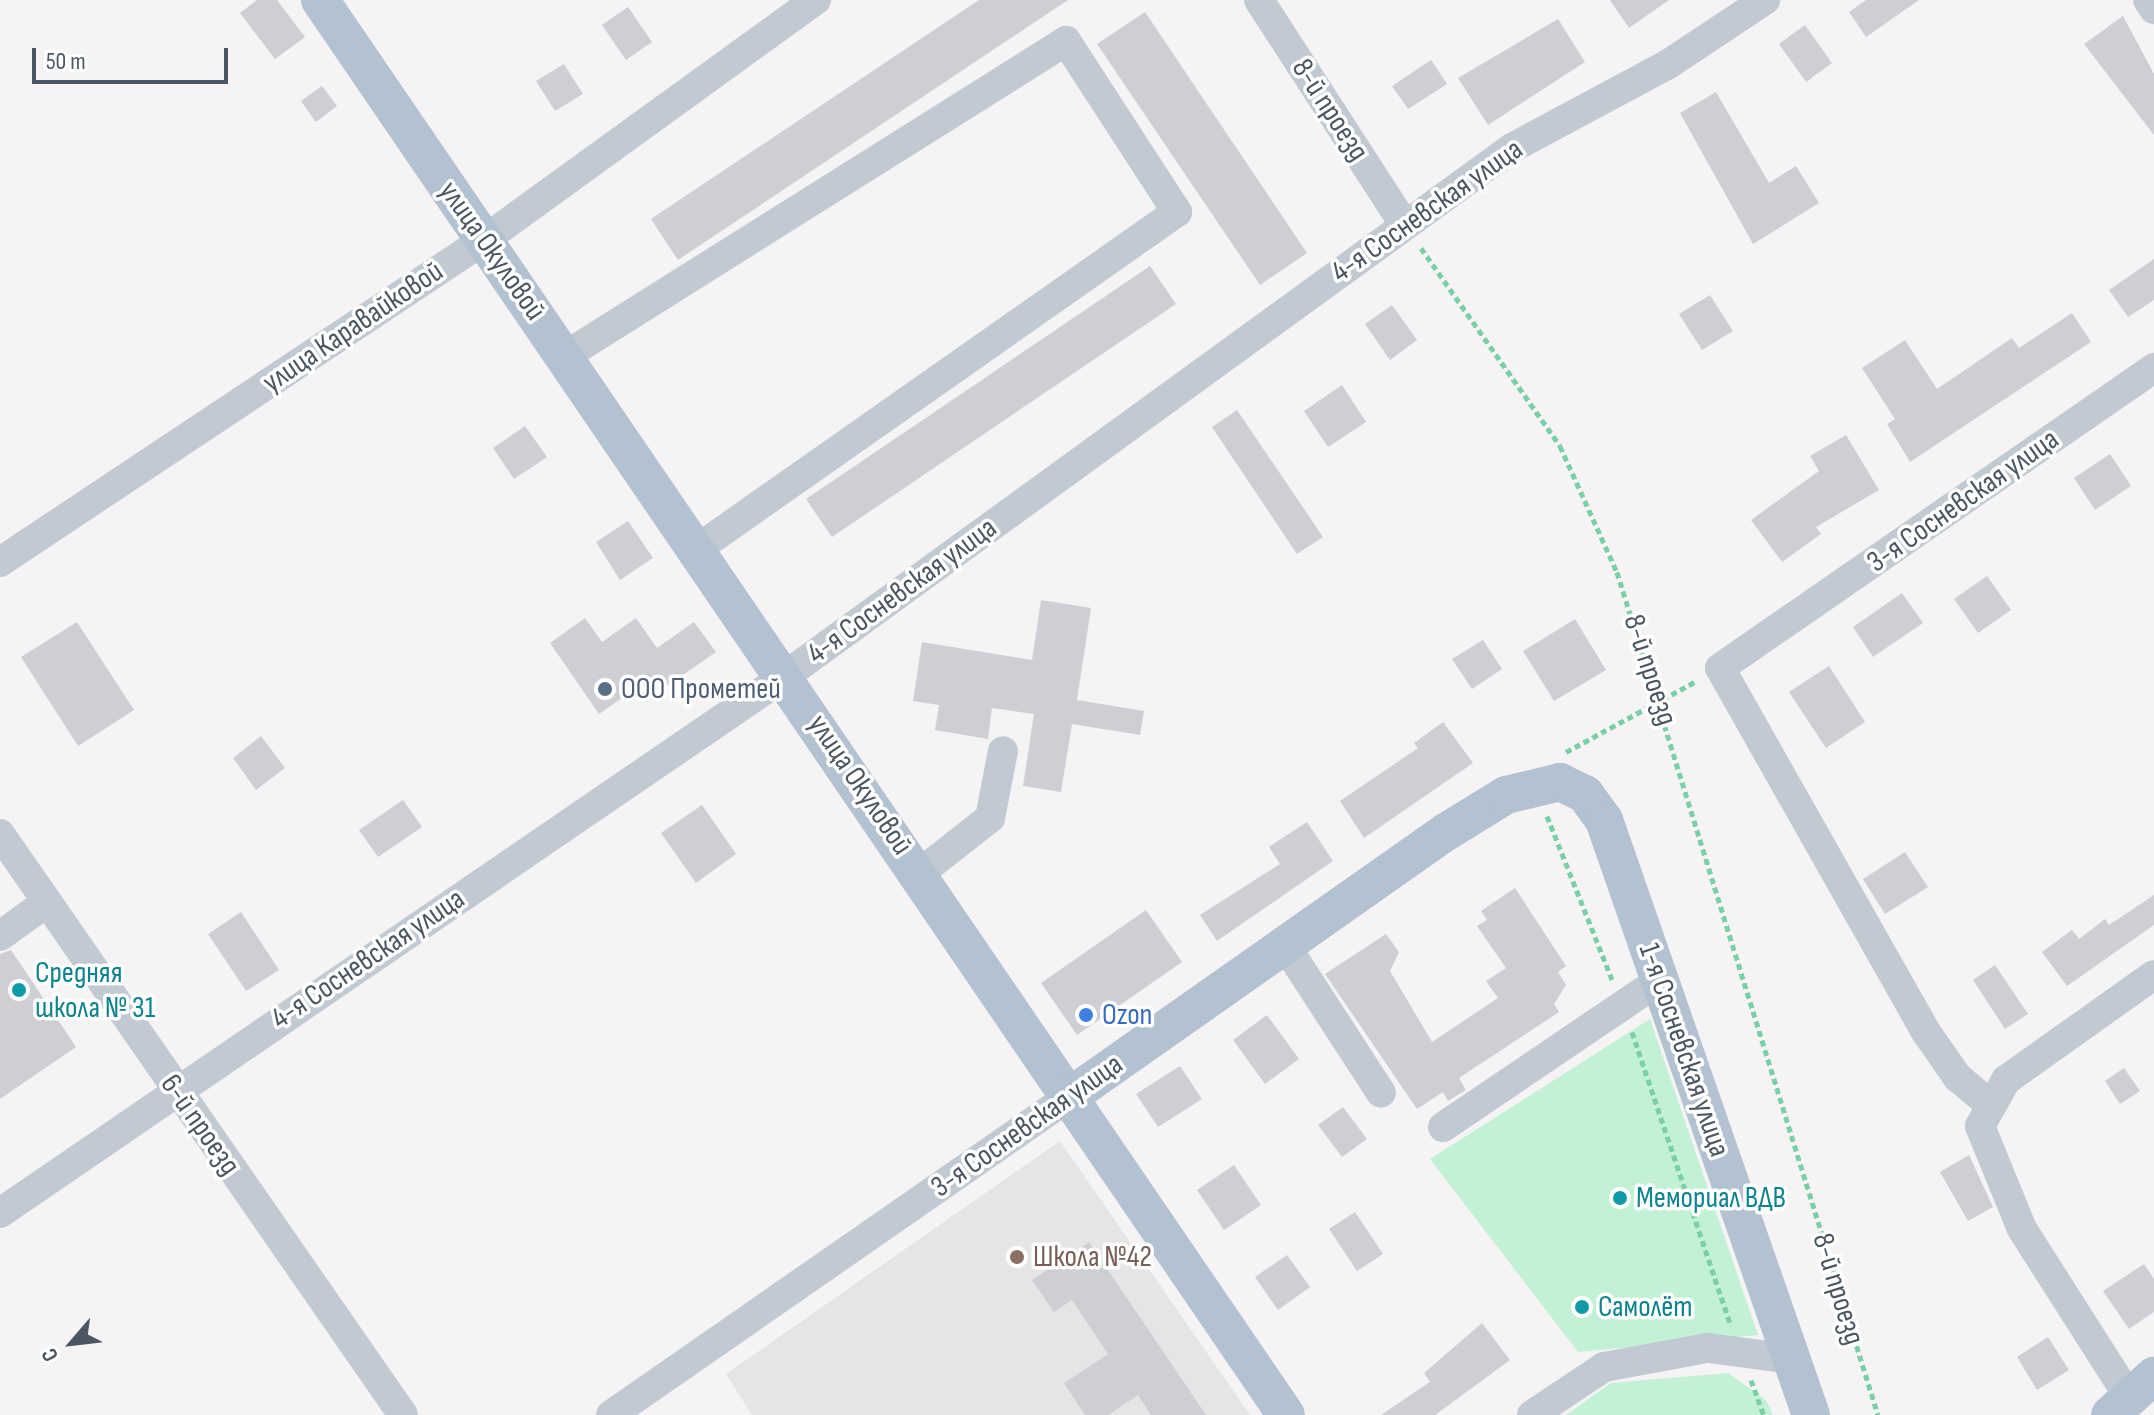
<!DOCTYPE html>
<html>
<head>
<meta charset="utf-8">
<style>
	body { margin:0 }
	#map { position:relative; width:2154px; height:1415px; overflow:hidden; background:#f5f3f3; font-family:"Sofia Sans Condensed",sans-serif }
	div>[style] { position:absolute }
	.education>* { inset:0; background:#e6e4e5 }
	.green>* { inset:0; background:#c3f1d5 }
	.building>* { inset:0; background:#cdcfd5 }
	.path>* { height:5px; margin-top:-2.5px; transform-origin:0; background:repeating-linear-gradient(90deg,#7ad0a6 0 6px,transparent 0 10px) }
	.minor>* { height:30px; margin:-15px; padding:0 15px; transform-origin:15px; border-radius:15px; background:#c1cad2 }
	.major>* { height:38px; margin:-19px; padding:0 19px; transform-origin:19px; border-radius:19px; background:#b3c2d1 }
	.dots>* { width:22px; height:22px; translate:-50% -50%; box-sizing:border-box; border:4px solid #fff; border-radius:50% }
	span { translate:-50% -50%; white-space:nowrap; text-align:center; line-height:1.15; -webkit-text-stroke:7px #fff; paint-order:stroke }
	.street-label { font-size:30px; color:#4a5661 }
	.service-label { font-size:30px; color:#4e5e75 }
	.left { translate:0 -50%; text-align:left }
	.culture-label { font-size:30px; color:#0d838f }
	.shop-label { font-size:30px; color:#366cbe }
	.education-label { font-size:30px; color:#785e54 }
	.north { position:absolute; left:32px; top:1303px; width:80px; height:80px; -webkit-text-stroke:6px #fff; paint-order:stroke; rotate:242deg; font-size:22px; font-weight:700; line-height:32px; text-align:center; color:#4a5661 }
	.north::after { content:''; display:block; margin:auto; width:28px; height:36px; background:#4a5661; clip-path:polygon(50% 0,100% 100%,50% 72%,0 100%) }
	.scale { position:absolute; left:32px; top:48px; width:196px; height:36px; box-sizing:border-box; border:4px solid #4a5661; border-top:0; padding-left:10px; font-size:24px; line-height:28px; white-space:nowrap; color:#4a5661; -webkit-text-stroke:6px #fff; paint-order:stroke }
</style>
</head>
<body>
<div id="map">
	<div class="education">
		<div style="clip-path:polygon(1060px 1141px,1250px 1415px,752px 1415px,726px 1374px)"></div>
	</div>
	<div class="green">
		<div style="clip-path:polygon(1650px 1019px,1758px 1335px,1578px 1352px,1430px 1159px)"></div>
		<div style="clip-path:polygon(1728px 1373px,1766px 1400px,1773px 1415px,1566px 1415px,1611px 1383px)"></div>
	</div>
	<div class="building">
		<div style="clip-path:polygon(257px 0,277px 0,305px 37px,275px 59px,240px 13px)"></div>
		<div style="clip-path:polygon(979px 0,1068px 0,678px 260px,651px 219px)"></div>
		<div style="clip-path:polygon(1610px 0,1669px 0,1629px 28px)"></div>
		<div style="clip-path:polygon(1866px 0,1919px 0,1866px 37px,1849px 12px)"></div>
		<div style="clip-path:polygon(628px 7px,652px 42px,626px 60px,602px 25px)"></div>
		<div style="clip-path:polygon(1145px 12px,1307px 253px,1260px 285px,1097px 44px)"></div>
		<div style="clip-path:polygon(2123px 16px,2154px 74px,2154px 135px,2084px 44px)"></div>
		<div style="clip-path:polygon(1558px 19px,1585px 62px,1488px 125px,1458px 78px)"></div>
		<div style="clip-path:polygon(1805px 25px,1832px 63px,1806px 82px,1779px 44px)"></div>
		<div style="clip-path:polygon(1431px 60px,1447px 84px,1408px 109px,1392px 86px)"></div>
		<div style="clip-path:polygon(564px 64px,583px 94px,555px 111px,536px 81px)"></div>
		<div style="clip-path:polygon(322px 86px,337px 106px,316px 122px,301px 101px)"></div>
		<div style="clip-path:polygon(1716px 92px,1769px 183px,1796px 166px,1819px 203px,1753px 244px,1680px 113px)"></div>
		<div style="clip-path:polygon(2154px 259px,2154px 300px,2128px 317px,2109px 290px)"></div>
		<div style="clip-path:polygon(1150px 266px,1176px 304px,832px 537px,806px 499px)"></div>
		<div style="clip-path:polygon(1710px 295px,1733px 331px,1702px 350px,1679px 314px)"></div>
		<div style="clip-path:polygon(1392px 305px,1417px 340px,1390px 360px,1365px 324px)"></div>
		<div style="clip-path:polygon(2072px 313px,2091px 342px,1910px 462px,1887px 424px,1895px 419px,1862px 368px,1905px 340px,1937px 389px,2012px 338px,2019px 348px)"></div>
		<div style="clip-path:polygon(1342px 385px,1366px 422px,1328px 447px,1304px 411px)"></div>
		<div style="clip-path:polygon(1237px 410px,1323px 537px,1297px 554px,1212px 427px)"></div>
		<div style="clip-path:polygon(525px 426px,547px 457px,514px 479px,493px 448px)"></div>
		<div style="clip-path:polygon(1846px 435px,1879px 490px,1816px 527px,1821px 534px,1782px 562px,1751px 520px,1819px 471px,1810px 456px)"></div>
		<div style="clip-path:polygon(2110px 454px,2131px 486px,2095px 510px,2074px 478px)"></div>
		<div style="clip-path:polygon(628px 521px,653px 558px,620px 580px,596px 542px)"></div>
		<div style="clip-path:polygon(1987px 576px,2011px 610px,1978px 633px,1954px 599px)"></div>
		<div style="clip-path:polygon(1902px 593px,1923px 623px,1873px 657px,1853px 627px)"></div>
		<div style="clip-path:polygon(1041px 600px,1091px 608px,1077px 700px,1144px 711px,1140px 735px,1072px 724px,1061px 792px,1023px 786px,1034px 714px,992px 708px,988px 739px,935px 730px,939px 705px,913px 701px,922px 642px,1032px 660px)"></div>
		<div style="clip-path:polygon(585px 618px,602px 642px,636px 618px,657px 648px,694px 622px,716px 652px,651px 697px,642px 684px,599px 714px,550px 643px)"></div>
		<div style="clip-path:polygon(1575px 619px,1606px 670px,1554px 701px,1523px 651px)"></div>
		<div style="clip-path:polygon(77px 622px,134px 710px,78px 746px,21px 657px)"></div>
		<div style="clip-path:polygon(1483px 640px,1502px 669px,1472px 689px,1452px 659px)"></div>
		<div style="clip-path:polygon(1829px 666px,1865px 722px,1826px 748px,1789px 692px)"></div>
		<div style="clip-path:polygon(1443px 722px,1473px 763px,1364px 838px,1340px 801px,1418px 748px,1414px 743px)"></div>
		<div style="clip-path:polygon(261px 736px,285px 768px,256px 790px,233px 758px)"></div>
		<div style="clip-path:polygon(403px 800px,422px 827px,378px 857px,359px 830px)"></div>
		<div style="clip-path:polygon(702px 805px,736px 854px,696px 883px,661px 833px)"></div>
		<div style="clip-path:polygon(1307px 822px,1333px 861px,1217px 941px,1200px 915px,1280px 864px,1269px 847px)"></div>
		<div style="clip-path:polygon(1905px 852px,1928px 887px,1885px 914px,1863px 879px)"></div>
		<div style="clip-path:polygon(1515px 888px,1566px 966px,1558px 972px,1566px 985px,1554px 1004px,1559px 1012px,1459px 1078px,1466px 1090px,1448px 1101px,1443px 1092px,1417px 1109px,1325px 974px,1386px 934px,1399px 952px,1390px 971px,1432px 1042px,1498px 998px,1486px 981px,1506px 968px,1477px 926px,1487px 920px,1481px 911px)"></div>
		<div style="clip-path:polygon(2154px 895px,2154px 925px,2067px 986px,2042px 952px,2072px 930px,2079px 939px,2105px 919px,2109px 925px)"></div>
		<div style="clip-path:polygon(1146px 910px,1182px 962px,1077px 1035px,1041px 983px)"></div>
		<div style="clip-path:polygon(241px 912px,279px 970px,246px 991px,208px 934px)"></div>
		<div style="clip-path:polygon(11px 950px,76px 1047px,0 1099px,0 954px)"></div>
		<div style="clip-path:polygon(1995px 965px,2028px 1014px,2005px 1029px,1973px 980px)"></div>
		<div style="clip-path:polygon(1267px 1015px,1299px 1059px,1265px 1084px,1233px 1040px)"></div>
		<div style="clip-path:polygon(1180px 1066px,1202px 1099px,1158px 1127px,1136px 1094px)"></div>
		<div style="clip-path:polygon(2124px 1068px,2140px 1091px,2120px 1104px,2105px 1081px)"></div>
		<div style="clip-path:polygon(1343px 1107px,1367px 1139px,1342px 1157px,1318px 1125px)"></div>
		<div style="clip-path:polygon(1969px 1155px,1993px 1207px,1968px 1221px,1940px 1172px)"></div>
		<div style="clip-path:polygon(1234px 1165px,1261px 1205px,1224px 1230px,1197px 1190px)"></div>
		<div style="clip-path:polygon(1355px 1212px,1383px 1254px,1357px 1271px,1329px 1229px)"></div>
		<div style="clip-path:polygon(1089px 1242px,1206px 1415px,1151px 1415px,1138px 1395px,1108px 1415px,1085px 1415px,1064px 1383px,1108px 1354px,1072px 1300px,1054px 1312px,1032px 1280px)"></div>
		<div style="clip-path:polygon(1287px 1255px,1310px 1287px,1278px 1310px,1255px 1277px)"></div>
		<div style="clip-path:polygon(2144px 1264px,2154px 1279px,2154px 1312px,2129px 1329px,2103px 1291px)"></div>
		<div style="clip-path:polygon(1482px 1323px,1510px 1360px,1435px 1415px,1381px 1415px,1430px 1382px,1424px 1373px)"></div>
		<div style="clip-path:polygon(2048px 1337px,2069px 1370px,2037px 1390px,2017px 1357px)"></div>
	</div>
	<div class="path">
		<div style="left:1421px;top:248px;width:242px;rotate:54.9deg"></div>
		<div style="left:1560px;top:446px;width:138px;rotate:65.7deg"></div>
		<div style="left:1617px;top:572px;width:882px;rotate:72.8deg"></div>
		<div style="left:1566px;top:752px;width:150px;rotate:-28.6deg"></div>
		<div style="left:1547px;top:816px;width:179px;rotate:68.3deg"></div>
		<div style="left:1632px;top:1032px;width:310px;rotate:71.4deg"></div>
		<div style="left:1751px;top:1380px;width:37px;rotate:70deg"></div>
	</div>
	<div class="minor">
		<div style="left:1259px;top:0;width:267px;rotate:57.1deg"></div>
		<div style="left:2148px;top:0;width:11px;rotate:56deg"></div>
		<div style="left:565px;top:356px;width:592px;rotate:-32.16deg"></div>
		<div style="left:1066px;top:41px;width:204px;rotate:57deg"></div>
		<div style="left:1177px;top:212px;width:586px;rotate:144.93deg"></div>
		<div style="left:0;top:562px;width:581px;rotate:-33.64deg"></div>
		<div style="left:484px;top:240px;width:410px;rotate:-35.9deg"></div>
		<div style="left:0;top:834px;width:707px;rotate:55.25deg"></div>
		<div style="left:920px;top:873px;width:89px;rotate:-38.2deg"></div>
		<div style="left:990px;top:818px;width:68px;rotate:-79deg"></div>
		<div style="left:0;top:936px;width:58px;rotate:-35.9deg"></div>
		<div style="left:1285px;top:945px;width:176px;rotate:57deg"></div>
		<div style="left:1987px;top:1102px;width:38px;rotate:-140deg"></div>
		<div style="left:1958px;top:1078px;width:56px;rotate:-124.8deg"></div>
		<div style="left:1926px;top:1032px;width:418px;rotate:-119.5deg"></div>
		<div style="left:1720px;top:668px;width:528px;rotate:-34.65deg"></div>
		<div style="left:1443px;top:1127px;width:261px;rotate:-34.1deg"></div>
		<div style="left:0;top:1213px;width:951px;rotate:-34.38deg"></div>
		<div style="left:785px;top:676px;width:899px;rotate:-35.99deg"></div>
		<div style="left:1512px;top:148px;width:176px;rotate:-28.2deg"></div>
		<div style="left:1667px;top:65px;width:118px;rotate:-33.6deg"></div>
		<div style="left:2129px;top:1397px;width:199px;rotate:-122.5deg"></div>
		<div style="left:2022px;top:1229px;width:111px;rotate:-112.2deg"></div>
		<div style="left:1980px;top:1126px;width:53px;rotate:-60.5deg"></div>
		<div style="left:2006px;top:1080px;width:181px;rotate:-35.4deg"></div>
		<div style="left:611px;top:1415px;width:563px;rotate:-34.79deg"></div>
		<div style="left:1532px;top:1415px;width:87px;rotate:-33.7deg"></div>
		<div style="left:1604px;top:1367px;width:106px;rotate:-10.4deg"></div>
		<div style="left:1708px;top:1348px;width:85px;rotate:7.5deg"></div>
	</div>
	<div class="major">
		<div style="left:320px;top:0;width:1713px;rotate:55.68deg"></div>
		<div style="left:1073px;top:1094px;width:456px;rotate:-35.1deg"></div>
		<div style="left:1446px;top:832px;width:70px;rotate:-31.7deg"></div>
		<div style="left:1506px;top:795px;width:56px;rotate:-13.5deg"></div>
		<div style="left:1560px;top:782px;width:28px;rotate:26deg"></div>
		<div style="left:1585px;top:794px;width:32px;rotate:54deg"></div>
		<div style="left:1604px;top:820px;width:630px;rotate:70.82deg"></div>
		<div style="left:2110px;top:1415px;width:59px;rotate:-41.6deg"></div>
	</div>
	<div class="dots">
		<div style="left:605px;top:689px;background:#5c6f8a"></div>
		<div style="left:19px;top:990px;background:#0f9aa8"></div>
		<div style="left:1086px;top:1015px;background:#3f7fe0"></div>
		<div style="left:1620px;top:1198px;background:#0f9aa8"></div>
		<div style="left:1017px;top:1257px;background:#8d6e63"></div>
		<div style="left:1582px;top:1307px;background:#0f9aa8"></div>
	</div>
	<div class="street-label">
		<span style="left:1330px;top:110px;rotate:57deg">8-й проезд</span>
		<span style="left:1427px;top:211px;rotate:-35deg">4-я Сосневская улица</span>
		<span style="left:492px;top:251px;rotate:55deg">улица Окуловой</span>
		<span style="left:353px;top:327px;rotate:-34deg">улица Каравайковой</span>
		<span style="left:1963px;top:501px;rotate:-35deg">3-я Сосневская улица</span>
		<span style="left:902px;top:591px;rotate:-36deg">4-я Сосневская улица</span>
		<span style="left:1650px;top:670px;rotate:72deg">8-й проезд</span>
		<span style="left:860px;top:785px;rotate:56deg">улица Окуловой</span>
		<span style="left:368px;top:959px;rotate:-34deg">4-я Сосневская улица</span>
		<span style="left:1684px;top:1050px;rotate:71deg">1-я Сосневская улица</span>
		<span style="left:200px;top:1125px;rotate:55deg">6-й проезд</span>
		<span style="left:1027px;top:1126px;rotate:-35deg">3-я Сосневская улица</span>
		<span style="left:1838px;top:1289px;rotate:73deg">8-й проезд</span>
	</div>
	<div class="service-label">
		<span class="left" style="left:621px;top:689px">ООО Прометей</span>
	</div>
	<div class="culture-label">
		<span class="left" style="left:35px;top:990px">Средняя<br>школа № 31</span>
		<span class="left" style="left:1636px;top:1198px">Мемориал ВДВ</span>
		<span class="left" style="left:1598px;top:1307px">Самолёт</span>
	</div>
	<div class="shop-label">
		<span class="left" style="left:1102px;top:1015px">Ozon</span>
	</div>
	<div class="education-label">
		<span class="left" style="left:1033px;top:1257px">Школа №42</span>
	</div>
	<div class="north">С</div>
	<div class="scale">50 m</div>
</div>
</body>
</html>
